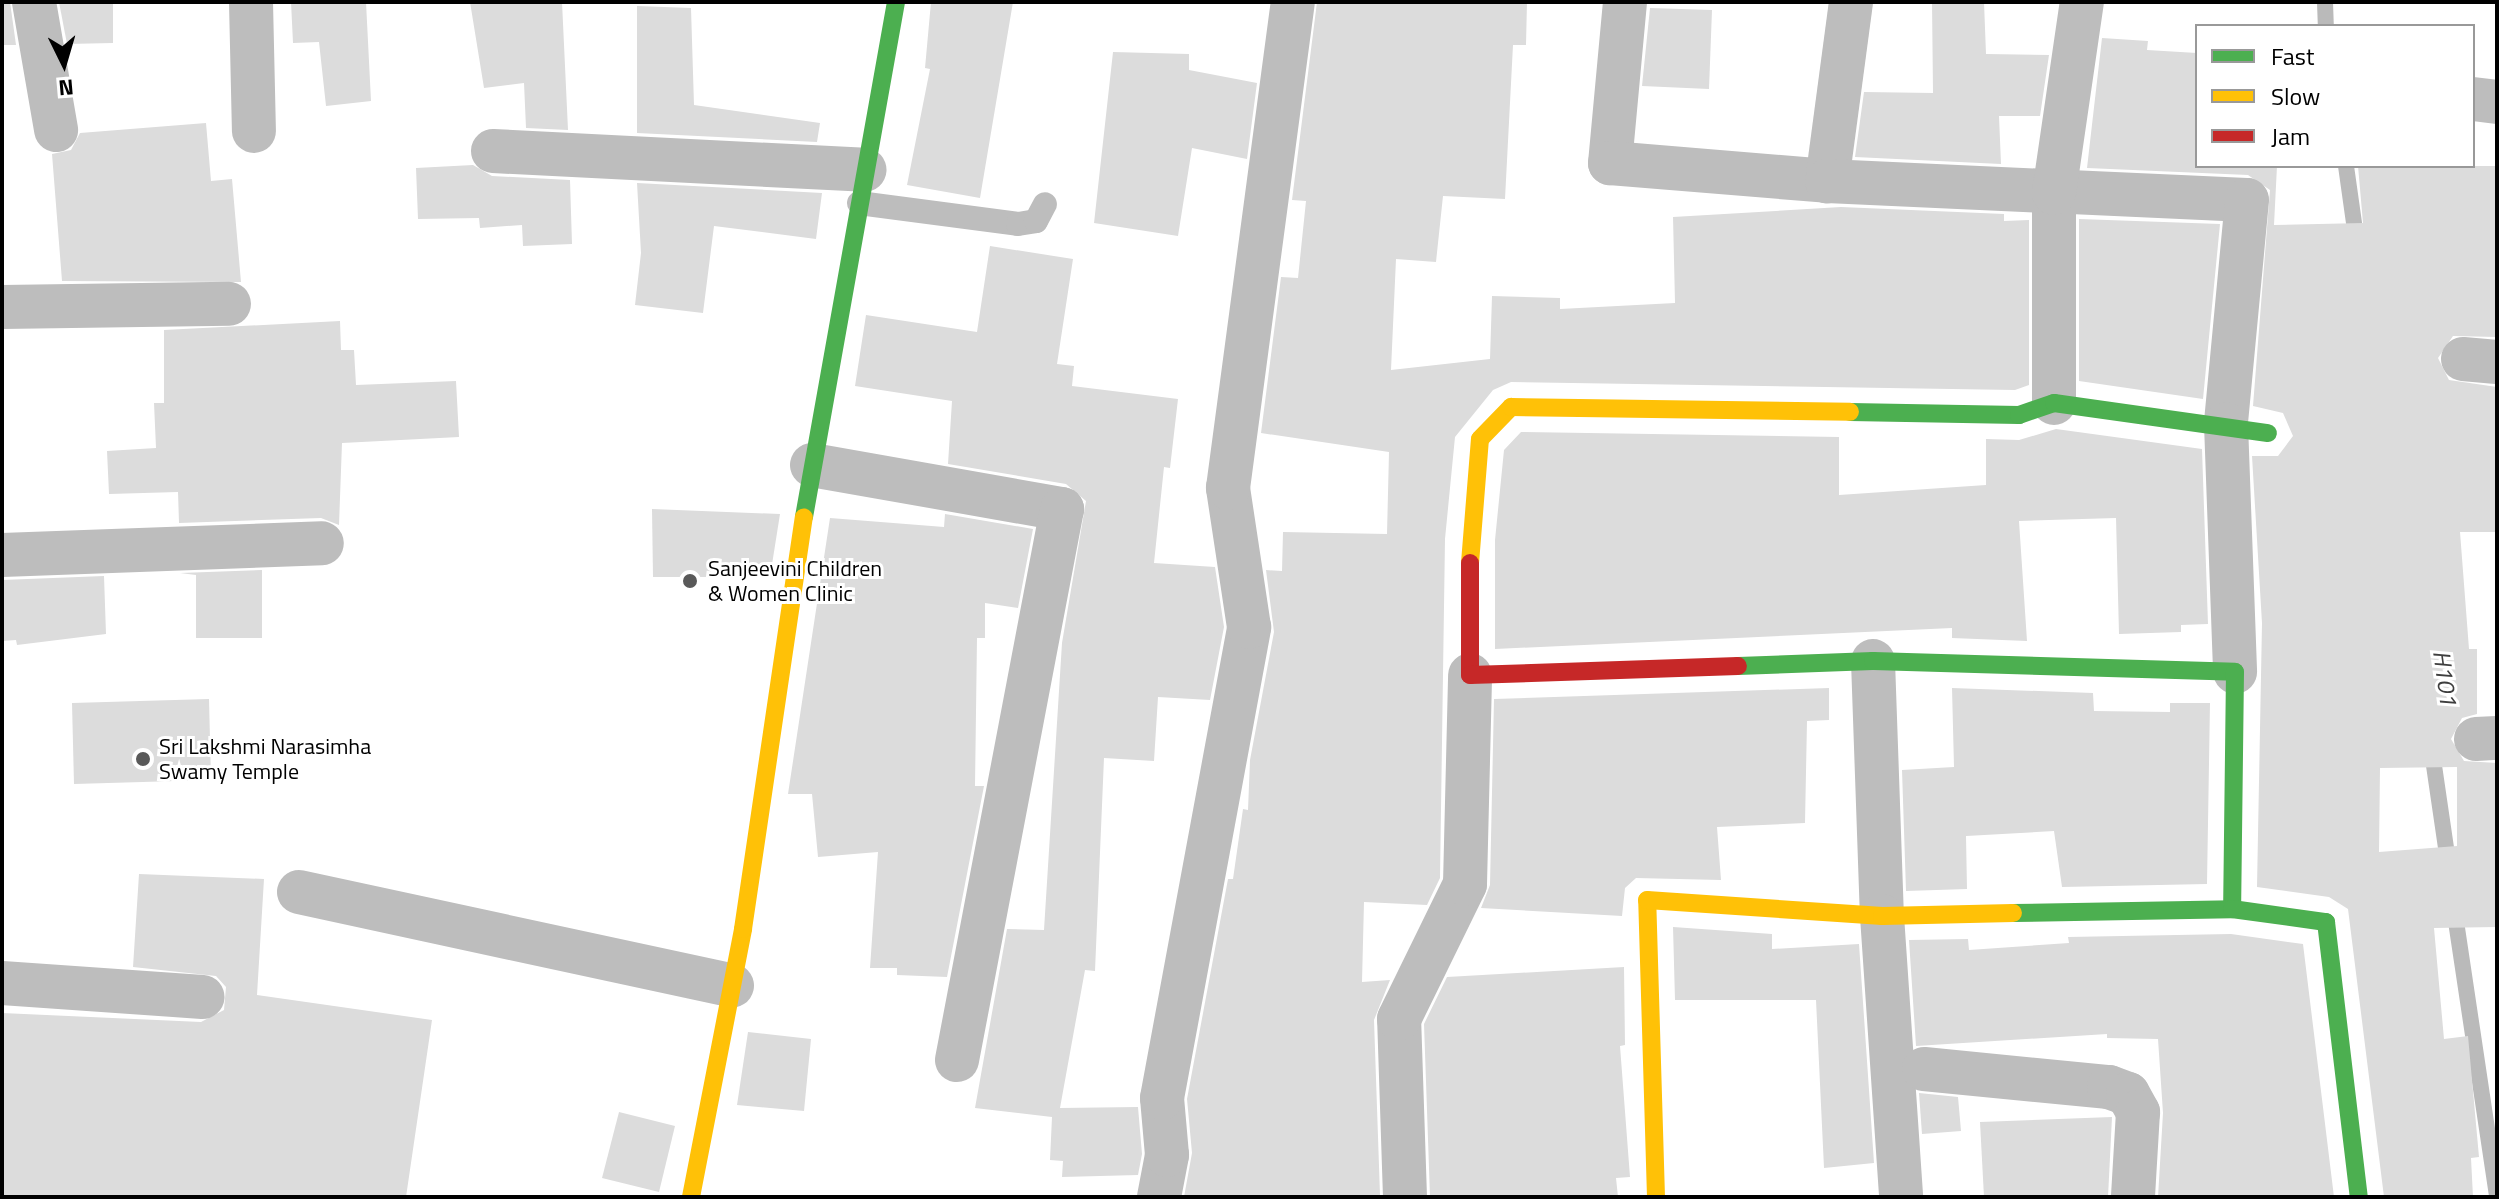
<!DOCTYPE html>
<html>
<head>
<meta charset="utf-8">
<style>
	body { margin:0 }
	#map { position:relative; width:2499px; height:1199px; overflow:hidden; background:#fff; font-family:"Titillium Web",sans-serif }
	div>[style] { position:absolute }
	.stream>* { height:16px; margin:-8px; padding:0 8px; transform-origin:8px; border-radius:8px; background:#bababa }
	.building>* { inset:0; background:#dcdcdc }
	.lane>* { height:24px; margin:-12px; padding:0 12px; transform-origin:12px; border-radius:12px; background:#bdbdbd }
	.street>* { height:44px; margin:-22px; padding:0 22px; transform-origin:22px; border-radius:22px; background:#bdbdbd }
	.fast>* { height:18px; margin:-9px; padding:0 9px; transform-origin:9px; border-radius:9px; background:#4caf50 }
	.slow>* { height:18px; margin:-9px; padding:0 9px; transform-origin:9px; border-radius:9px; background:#ffc107 }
	.jam>* { height:18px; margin:-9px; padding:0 9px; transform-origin:9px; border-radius:9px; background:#c62828 }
	.dots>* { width:22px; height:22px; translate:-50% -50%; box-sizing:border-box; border:4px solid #fff; border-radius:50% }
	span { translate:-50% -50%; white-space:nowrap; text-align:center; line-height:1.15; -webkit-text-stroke:6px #fff; paint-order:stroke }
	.poi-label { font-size:22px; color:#000 }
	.left { translate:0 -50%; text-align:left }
	.water-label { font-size:24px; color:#3e3e3e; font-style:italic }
	.frame { position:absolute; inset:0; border:4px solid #000; pointer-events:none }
	.legend { position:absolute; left:2195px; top:24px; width:280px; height:144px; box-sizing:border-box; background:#fff; border:2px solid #999; margin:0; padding:10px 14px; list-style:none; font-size:24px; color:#000 }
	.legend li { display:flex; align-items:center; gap:16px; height:40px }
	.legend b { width:40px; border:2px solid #999 }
	.north { position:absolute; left:24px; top:24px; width:80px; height:80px; -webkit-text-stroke:6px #fff; paint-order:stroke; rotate:175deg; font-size:22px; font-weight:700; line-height:32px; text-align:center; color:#000 }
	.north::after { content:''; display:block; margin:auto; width:28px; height:36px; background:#000; clip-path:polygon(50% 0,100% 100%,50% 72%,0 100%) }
</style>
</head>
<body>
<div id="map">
	<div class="stream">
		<div style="left:2325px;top:2px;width:24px;rotate:88deg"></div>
		<div style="left:2346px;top:166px;width:79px;rotate:82deg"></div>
		<div style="left:2431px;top:745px;width:125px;rotate:81.7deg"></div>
		<div style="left:2454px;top:908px;width:292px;rotate:81.5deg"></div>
	</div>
	<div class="building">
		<div style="clip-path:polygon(2px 2px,10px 2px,16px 45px,2px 45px)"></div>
		<div style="clip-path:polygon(59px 2px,113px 2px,113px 43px,67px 44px)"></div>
		<div style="clip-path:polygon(291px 2px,366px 2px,371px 101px,326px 106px,319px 42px,293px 43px)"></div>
		<div style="clip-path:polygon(470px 2px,562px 2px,568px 130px,526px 128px,524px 83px,484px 88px)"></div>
		<div style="clip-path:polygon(931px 2px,1013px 2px,980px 198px,907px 185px,930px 69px,925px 68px)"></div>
		<div style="clip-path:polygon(1317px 2px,1527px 2px,1526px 45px,1513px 45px,1505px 199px,1443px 196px,1436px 262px,1396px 259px,1391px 370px,1490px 359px,1492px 296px,1560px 298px,1560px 309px,1675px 303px,1673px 217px,1841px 207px,2004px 214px,2004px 221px,2029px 220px,2029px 385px,2015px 390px,1511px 382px,1493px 390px,1455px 437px,1445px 539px,1440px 878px,1427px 905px,1364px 902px,1362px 982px,1390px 980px,1374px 1020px,1380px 1195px,1184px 1197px,1192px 1153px,1187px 1099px,1228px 879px,1233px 879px,1243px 809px,1248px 810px,1250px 760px,1274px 632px,1266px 570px,1282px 571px,1283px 532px,1387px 534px,1389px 452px,1261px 433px,1281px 277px,1298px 278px,1306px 201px,1292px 200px)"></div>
		<div style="clip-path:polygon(1932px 2px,1984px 2px,1986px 54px,2049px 55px,2040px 116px,1999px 116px,2001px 164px,1855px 157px,1864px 92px,1933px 93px)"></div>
		<div style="clip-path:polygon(637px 6px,691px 8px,694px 105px,820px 123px,817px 142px,637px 133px)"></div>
		<div style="clip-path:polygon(1650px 8px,1712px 10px,1709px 89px,1642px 86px)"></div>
		<div style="clip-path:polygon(evenodd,2102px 38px,2148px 41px,2147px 50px,2197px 53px,2197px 166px,2277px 166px,2274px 225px,2363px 223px,2358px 166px,2497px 166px,2497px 337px,2453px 336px,2438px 358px,2449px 380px,2497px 387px,2497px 532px,2460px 532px,2469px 649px,2477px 649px,2477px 714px,2462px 718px,2451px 739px,2464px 761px,2497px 763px,2497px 927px,2434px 928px,2444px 1039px,2468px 1036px,2479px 1157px,2471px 1158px,2473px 1197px,2384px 1197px,2348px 909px,2329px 897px,2257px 887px,2262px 623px,2252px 456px,2278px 456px,2293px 436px,2283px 413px,2253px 406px,2270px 190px,2248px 175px,2087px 168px,2102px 38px,2457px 767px,2457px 846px,2379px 852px,2380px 768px,2457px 767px)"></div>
		<div style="clip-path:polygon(1113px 52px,1189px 54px,1189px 70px,1257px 83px,1247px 159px,1192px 148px,1178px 236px,1094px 223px)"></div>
		<div style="clip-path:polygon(206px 123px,211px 181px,232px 179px,241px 282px,62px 281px,52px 154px,71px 150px,80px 133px)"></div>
		<div style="clip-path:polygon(473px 165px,492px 176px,570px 180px,572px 244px,523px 246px,522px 225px,480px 228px,479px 218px,418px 219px,416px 168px)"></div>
		<div style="clip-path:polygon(637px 183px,822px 193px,816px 239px,714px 226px,703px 313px,635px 305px,641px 253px)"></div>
		<div style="clip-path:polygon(2079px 219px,2220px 224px,2203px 399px,2079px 381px)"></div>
		<div style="clip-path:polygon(990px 246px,1073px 259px,1057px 364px,1074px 366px,1072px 386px,1178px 399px,1170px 468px,1164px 467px,1154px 563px,1215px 567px,1224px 627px,1210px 700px,1158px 697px,1154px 761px,1104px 758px,1095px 971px,1085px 970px,1060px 1108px,1138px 1107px,1142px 1154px,1138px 1175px,1062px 1177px,1063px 1161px,1050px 1160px,1052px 1117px,975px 1108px,1007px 929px,1044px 930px,1062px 643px,1086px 501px,1066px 484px,948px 464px,952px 401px,855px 386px,866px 315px,977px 332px)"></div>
		<div style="clip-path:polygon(340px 321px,341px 350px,354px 350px,356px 385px,456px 381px,459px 437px,342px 443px,339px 525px,321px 518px,179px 523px,178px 492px,109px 494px,107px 451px,156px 448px,154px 403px,164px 403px,164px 330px)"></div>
		<div style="clip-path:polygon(2056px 429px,2202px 449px,2208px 624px,2181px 625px,2181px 632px,2119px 634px,2116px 518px,2019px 521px,2027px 641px,1952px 638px,1952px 628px,1495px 649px,1495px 540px,1504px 450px,1521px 432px,1839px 437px,1839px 495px,1986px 485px,1986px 439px,2019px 440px)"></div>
		<div style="clip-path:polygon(652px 509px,780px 514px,770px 577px,653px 577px)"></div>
		<div style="clip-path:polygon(945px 514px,1033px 529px,1018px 608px,985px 603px,985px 638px,977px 638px,975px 786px,984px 786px,947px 977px,897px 975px,897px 968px,870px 968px,878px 852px,818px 857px,812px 794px,788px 794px,830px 518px,944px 527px)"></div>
		<div style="clip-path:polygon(262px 570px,262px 638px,196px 638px,196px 575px,180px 573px)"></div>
		<div style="clip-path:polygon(104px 576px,106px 634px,17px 645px,16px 640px,2px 641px,2px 580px)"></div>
		<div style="clip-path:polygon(1829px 688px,1829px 720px,1807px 721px,1805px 823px,1717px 827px,1721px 880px,1636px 878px,1625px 888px,1622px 916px,1481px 908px,1490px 885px,1494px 699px)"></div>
		<div style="clip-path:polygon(1952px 688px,2093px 693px,2094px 711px,2170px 712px,2170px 703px,2210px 703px,2207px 884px,2062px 887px,2054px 831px,1966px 836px,1967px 889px,1906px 891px,1902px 770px,1954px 767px)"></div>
		<div style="clip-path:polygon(209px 699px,211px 780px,74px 784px,72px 703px)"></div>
		<div style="clip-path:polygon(139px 874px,264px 879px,257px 995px,432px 1020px,406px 1197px,2px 1197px,2px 1013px,201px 1022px,224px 1010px,226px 987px,216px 976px,133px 967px)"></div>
		<div style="clip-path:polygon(1673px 927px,1772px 934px,1772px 949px,1859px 944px,1874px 1163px,1824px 1168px,1816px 1000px,1675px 1000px)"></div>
		<div style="clip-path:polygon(2231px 934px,2303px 944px,2334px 1197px,2158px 1197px,2163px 1113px,2158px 1039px,2107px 1038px,2107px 1034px,1916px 1046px,1909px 940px,1968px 939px,1969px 950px,2069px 943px,2068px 937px)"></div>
		<div style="clip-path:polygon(1624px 967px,1625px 1045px,1620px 1046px,1630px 1177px,1616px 1178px,1618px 1197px,1430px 1197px,1424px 1024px,1447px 977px)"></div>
		<div style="clip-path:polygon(748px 1032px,811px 1039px,804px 1111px,737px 1105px)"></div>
		<div style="clip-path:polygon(1919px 1093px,1958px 1097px,1961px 1131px,1922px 1134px)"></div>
		<div style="clip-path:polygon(619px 1112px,675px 1126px,659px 1192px,602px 1178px)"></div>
		<div style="clip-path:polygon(2112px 1117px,2108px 1197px,1984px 1197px,1980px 1122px)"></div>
	</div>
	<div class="lane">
		<div style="left:859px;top:203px;width:160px;rotate:7.5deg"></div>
		<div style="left:1018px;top:224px;width:18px;rotate:-9deg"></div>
		<div style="left:1036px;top:221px;width:19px;rotate:-62deg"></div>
	</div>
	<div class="street">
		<div style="left:34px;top:2px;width:130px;rotate:80.2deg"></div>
		<div style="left:251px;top:2px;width:129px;rotate:88.7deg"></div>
		<div style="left:1625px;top:2px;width:162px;rotate:95.3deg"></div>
		<div style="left:1610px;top:163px;width:218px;rotate:4.7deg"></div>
		<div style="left:1851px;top:2px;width:181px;rotate:97.6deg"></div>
		<div style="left:1827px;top:181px;width:420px;rotate:2.6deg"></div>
		<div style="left:2247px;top:200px;width:225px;rotate:95.4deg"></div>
		<div style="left:2226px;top:424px;width:248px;rotate:87.9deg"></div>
		<div style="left:2473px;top:99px;width:24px;rotate:7deg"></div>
		<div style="left:493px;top:151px;width:372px;rotate:2.9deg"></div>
		<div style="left:2px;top:307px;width:227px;rotate:-0.8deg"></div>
		<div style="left:2463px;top:359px;width:34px;rotate:5deg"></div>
		<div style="left:2054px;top:403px;width:210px;rotate:-90deg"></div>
		<div style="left:2054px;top:193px;width:193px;rotate:-81.7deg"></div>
		<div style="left:812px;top:465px;width:254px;rotate:10deg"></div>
		<div style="left:1062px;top:509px;width:561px;rotate:100.79deg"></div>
		<div style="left:2px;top:555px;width:320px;rotate:-2.1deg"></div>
		<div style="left:1873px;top:661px;width:255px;rotate:88deg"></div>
		<div style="left:1882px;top:916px;width:282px;rotate:86.1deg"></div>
		<div style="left:2476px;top:739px;width:21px;rotate:-3deg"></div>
		<div style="left:299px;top:892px;width:443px;rotate:12.2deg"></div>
		<div style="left:2px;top:983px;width:201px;rotate:4deg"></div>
		<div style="left:1924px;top:1069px;width:186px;rotate:5.6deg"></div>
		<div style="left:2109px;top:1087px;width:20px;rotate:20deg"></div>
		<div style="left:2128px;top:1094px;width:21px;rotate:61deg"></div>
		<div style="left:2138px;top:1112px;width:85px;rotate:93.4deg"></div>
		<div style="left:1159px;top:1197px;width:43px;rotate:-79.2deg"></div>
		<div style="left:1167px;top:1155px;width:57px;rotate:-95deg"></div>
		<div style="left:1162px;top:1098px;width:479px;rotate:-79.5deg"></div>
		<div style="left:1249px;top:627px;width:141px;rotate:-98.6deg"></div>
		<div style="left:1228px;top:488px;width:490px;rotate:-82.4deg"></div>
		<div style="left:1405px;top:1197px;width:178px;rotate:-91.9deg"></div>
		<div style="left:1399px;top:1019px;width:150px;rotate:-63.9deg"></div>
		<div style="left:1465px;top:884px;width:209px;rotate:-88.6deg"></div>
	</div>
	<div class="fast">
		<div style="left:1850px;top:412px;width:169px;rotate:1deg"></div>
		<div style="left:2019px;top:415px;width:37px;rotate:-19deg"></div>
		<div style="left:2054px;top:403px;width:216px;rotate:8deg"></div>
		<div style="left:804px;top:517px;width:523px;rotate:-79.87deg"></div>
		<div style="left:1738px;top:666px;width:135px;rotate:-2.1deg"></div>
		<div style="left:1873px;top:661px;width:362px;rotate:1.7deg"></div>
		<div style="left:2235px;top:672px;width:237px;rotate:90.7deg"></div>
		<div style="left:2013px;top:913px;width:219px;rotate:-1deg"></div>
		<div style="left:2232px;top:909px;width:95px;rotate:7.9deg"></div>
		<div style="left:2326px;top:922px;width:277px;rotate:83.2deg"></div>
	</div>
	<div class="slow">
		<div style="left:1470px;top:563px;width:124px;rotate:-85.4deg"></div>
		<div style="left:1480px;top:439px;width:45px;rotate:-45.9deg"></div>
		<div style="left:1511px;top:407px;width:339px;rotate:0.8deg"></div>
		<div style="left:691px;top:1197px;width:273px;rotate:-79deg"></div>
		<div style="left:743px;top:929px;width:416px;rotate:-81.6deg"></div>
		<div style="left:1656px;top:1197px;width:297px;rotate:-91.7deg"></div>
		<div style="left:1647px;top:900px;width:236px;rotate:3.9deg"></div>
		<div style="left:1882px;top:916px;width:131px;rotate:-1.3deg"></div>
	</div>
	<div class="jam">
		<div style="left:1470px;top:563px;width:112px;rotate:90deg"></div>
		<div style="left:1470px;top:675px;width:268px;rotate:-1.9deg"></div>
	</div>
	<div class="dots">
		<div style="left:690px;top:581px;background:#595959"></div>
		<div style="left:143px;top:759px;background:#595959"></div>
	</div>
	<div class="poi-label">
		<span class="left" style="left:708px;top:581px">Sanjeevini Children<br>&amp; Women Clinic</span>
		<span class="left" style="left:159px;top:759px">Sri Lakshmi Narasimha<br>Swamy Temple</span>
	</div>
	<div class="water-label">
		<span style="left:2445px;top:678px;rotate:82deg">H101</span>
	</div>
	<div class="frame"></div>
	<ul class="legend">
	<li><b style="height:10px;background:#4caf50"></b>Fast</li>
	<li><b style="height:10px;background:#ffc107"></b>Slow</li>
	<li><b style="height:10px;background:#c62828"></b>Jam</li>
	</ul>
	<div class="north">N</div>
</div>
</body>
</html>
